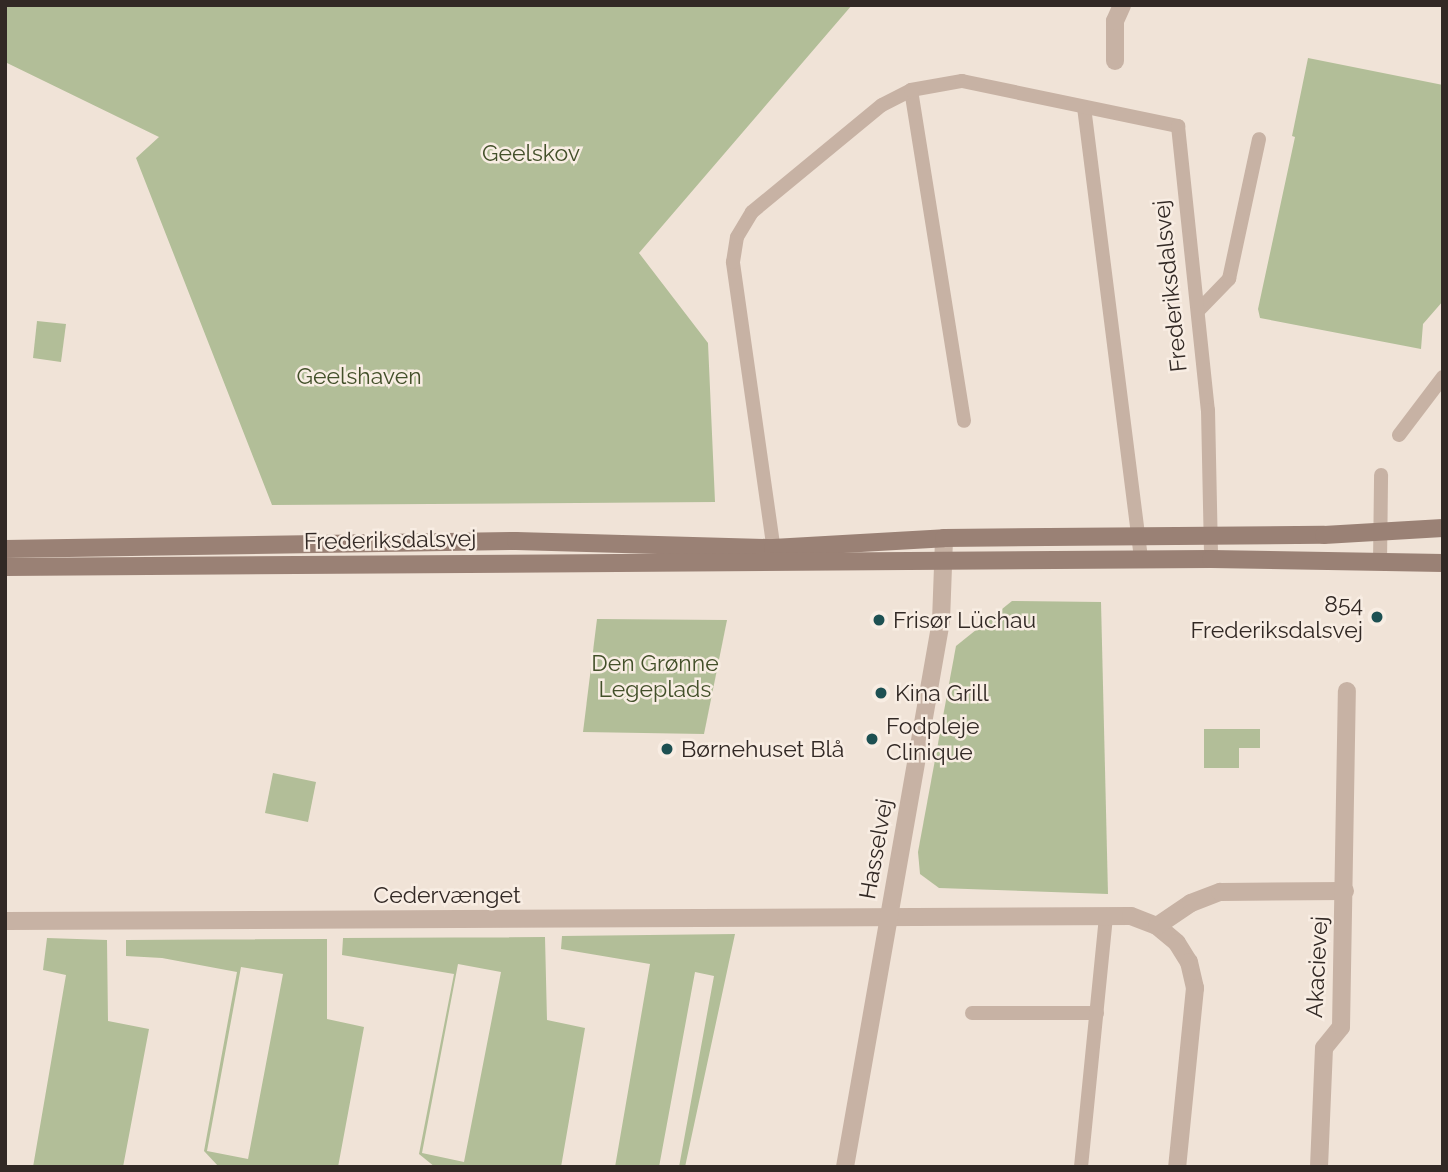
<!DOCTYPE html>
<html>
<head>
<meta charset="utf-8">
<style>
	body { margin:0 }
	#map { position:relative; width:1448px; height:1172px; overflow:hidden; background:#f0e3d7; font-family:Raleway,sans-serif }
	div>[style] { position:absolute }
	.green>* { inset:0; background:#b2be98 }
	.lane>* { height:14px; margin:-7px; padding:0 7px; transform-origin:7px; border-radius:7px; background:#c7b2a4 }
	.street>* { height:18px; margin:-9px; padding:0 9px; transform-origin:9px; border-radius:9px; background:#c7b2a4 }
	.secondary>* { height:18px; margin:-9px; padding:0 9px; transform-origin:9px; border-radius:9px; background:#9a8175 }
	.dots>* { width:19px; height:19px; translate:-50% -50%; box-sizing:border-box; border:4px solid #f8ede3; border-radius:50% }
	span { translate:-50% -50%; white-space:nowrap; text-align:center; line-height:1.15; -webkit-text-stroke:5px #f8ede3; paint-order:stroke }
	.park-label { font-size:23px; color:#43502a }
	.street-label { font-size:23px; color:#322925 }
	.poi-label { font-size:23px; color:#322925 }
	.right { translate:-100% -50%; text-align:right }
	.left { translate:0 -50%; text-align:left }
	.frame { position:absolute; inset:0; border:7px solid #322925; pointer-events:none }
</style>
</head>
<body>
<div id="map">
	<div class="green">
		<div style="clip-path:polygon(5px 5px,852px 5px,639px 253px,708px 343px,715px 502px,272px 505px,136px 158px,159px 137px,5px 62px)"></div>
		<div style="clip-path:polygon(1308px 58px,1443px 85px,1443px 301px,1423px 324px,1421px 349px,1260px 318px,1258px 309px,1295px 137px,1292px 136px)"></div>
		<div style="clip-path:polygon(37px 321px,66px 324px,61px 362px,33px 358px)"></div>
		<div style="clip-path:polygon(1012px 601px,1101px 602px,1108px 894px,939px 888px,920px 874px,918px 852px,956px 646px)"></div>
		<div style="clip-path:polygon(597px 619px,727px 620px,704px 734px,583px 732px)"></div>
		<div style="clip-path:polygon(1204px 729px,1260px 729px,1260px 748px,1239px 748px,1239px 768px,1204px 768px)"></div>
		<div style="clip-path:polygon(273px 773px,316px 782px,308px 822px,265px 813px)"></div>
		<div style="clip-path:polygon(735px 934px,685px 1167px,679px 1167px,714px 976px,695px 972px,659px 1167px,615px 1167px,650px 964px,561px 949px,562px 936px)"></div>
		<div style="clip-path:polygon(evenodd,545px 937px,547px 1020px,585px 1028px,561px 1167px,435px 1167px,419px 1154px,454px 974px,342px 955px,343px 938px,545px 937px,458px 964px,501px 972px,464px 1162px,422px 1153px,458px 964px)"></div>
		<div style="clip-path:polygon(47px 938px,107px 940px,108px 1021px,149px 1029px,123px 1167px,33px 1167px,66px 975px,43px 970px)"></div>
		<div style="clip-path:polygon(evenodd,327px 939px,327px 1019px,364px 1027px,338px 1167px,219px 1167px,204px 1151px,237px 972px,162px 958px,126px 956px,126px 940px,327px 939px,241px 967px,283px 974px,248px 1159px,207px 1151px,241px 967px)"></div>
	</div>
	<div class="lane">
		<div style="left:911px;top:90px;width:335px;rotate:80.9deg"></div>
		<div style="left:1084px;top:107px;width:456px;rotate:82.8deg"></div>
		<div style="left:1198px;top:311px;width:45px;rotate:-45.9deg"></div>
		<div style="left:1229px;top:279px;width:143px;rotate:-77.9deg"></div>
		<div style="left:1399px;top:435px;width:73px;rotate:-52.8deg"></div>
		<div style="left:775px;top:558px;width:299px;rotate:-98.1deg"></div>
		<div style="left:733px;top:262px;width:25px;rotate:-81deg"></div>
		<div style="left:737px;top:237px;width:29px;rotate:-59deg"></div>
		<div style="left:752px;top:212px;width:168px;rotate:-39.5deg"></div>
		<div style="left:882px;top:105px;width:33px;rotate:-27deg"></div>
		<div style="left:911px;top:90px;width:52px;rotate:-10deg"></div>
		<div style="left:962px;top:81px;width:221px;rotate:11.8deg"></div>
		<div style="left:1178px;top:126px;width:286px;rotate:84deg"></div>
		<div style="left:1208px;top:410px;width:149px;rotate:88.8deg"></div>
		<div style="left:1380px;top:563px;width:88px;rotate:-89.3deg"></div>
		<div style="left:972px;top:1013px;width:125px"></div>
		<div style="left:1081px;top:1167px;width:252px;rotate:-84.3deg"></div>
	</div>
	<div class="street">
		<div style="left:1115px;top:61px;width:40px;rotate:-90deg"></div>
		<div style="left:1115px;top:21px;width:17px;rotate:-66deg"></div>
		<div style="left:5px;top:921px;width:1126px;rotate:-0.25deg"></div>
		<div style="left:1131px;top:916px;width:28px;rotate:21deg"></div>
		<div style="left:1157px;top:926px;width:26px;rotate:40deg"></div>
		<div style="left:1177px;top:943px;width:22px;rotate:58deg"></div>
		<div style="left:1189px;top:962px;width:27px;rotate:77deg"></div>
		<div style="left:1195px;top:988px;width:180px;rotate:95.7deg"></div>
		<div style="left:1157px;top:926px;width:41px;rotate:-34.1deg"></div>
		<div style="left:1191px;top:903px;width:31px;rotate:-21deg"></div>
		<div style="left:1220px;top:892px;width:125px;rotate:-0.5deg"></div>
		<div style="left:845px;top:1167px;width:554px;rotate:-80.03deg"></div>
		<div style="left:941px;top:621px;width:83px;rotate:-87.9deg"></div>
		<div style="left:1319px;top:1167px;width:119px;rotate:-87.6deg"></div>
		<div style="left:1324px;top:1048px;width:27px;rotate:-51deg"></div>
		<div style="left:1341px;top:1027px;width:336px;rotate:-89deg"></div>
	</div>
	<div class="secondary">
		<div style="left:5px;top:549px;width:511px;rotate:-0.9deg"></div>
		<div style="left:516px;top:541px;width:257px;rotate:1.6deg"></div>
		<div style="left:773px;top:548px;width:171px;rotate:-3.3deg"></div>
		<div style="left:944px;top:538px;width:380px;rotate:-0.5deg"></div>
		<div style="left:1324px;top:535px;width:119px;rotate:-3.4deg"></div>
		<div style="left:5px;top:567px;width:1206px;rotate:-0.38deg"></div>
		<div style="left:1211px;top:559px;width:232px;rotate:1deg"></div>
	</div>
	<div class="dots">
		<div style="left:1377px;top:617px;background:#1d5052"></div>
		<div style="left:879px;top:620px;background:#1d5052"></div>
		<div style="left:881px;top:693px;background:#1d5052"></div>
		<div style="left:872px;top:739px;background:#1d5052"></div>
		<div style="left:667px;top:749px;background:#1d5052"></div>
	</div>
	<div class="park-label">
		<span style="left:531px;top:153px">Geelskov</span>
		<span style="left:359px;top:376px">Geelshaven</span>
		<span style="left:655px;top:676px">Den Grønne<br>Legeplads</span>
	</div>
	<div class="street-label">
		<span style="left:1170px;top:286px;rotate:-96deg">Frederiksdalsvej</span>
		<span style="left:390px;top:540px;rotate:-1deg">Frederiksdalsvej</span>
		<span style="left:876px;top:849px;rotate:-80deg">Hasselvej</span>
		<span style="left:447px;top:895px">Cedervænget</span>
		<span style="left:1317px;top:967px;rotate:-87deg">Akacievej</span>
	</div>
	<div class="poi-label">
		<span class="right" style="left:1363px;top:617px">854<br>Frederiksdalsvej</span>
		<span class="left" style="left:893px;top:620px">Frisør Lüchau</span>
		<span class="left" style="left:895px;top:693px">Kina Grill</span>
		<span class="left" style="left:886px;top:739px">Fodpleje<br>Clinique</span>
		<span class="left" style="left:681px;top:749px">Børnehuset Blå</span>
	</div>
	<div class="frame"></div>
</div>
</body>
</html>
